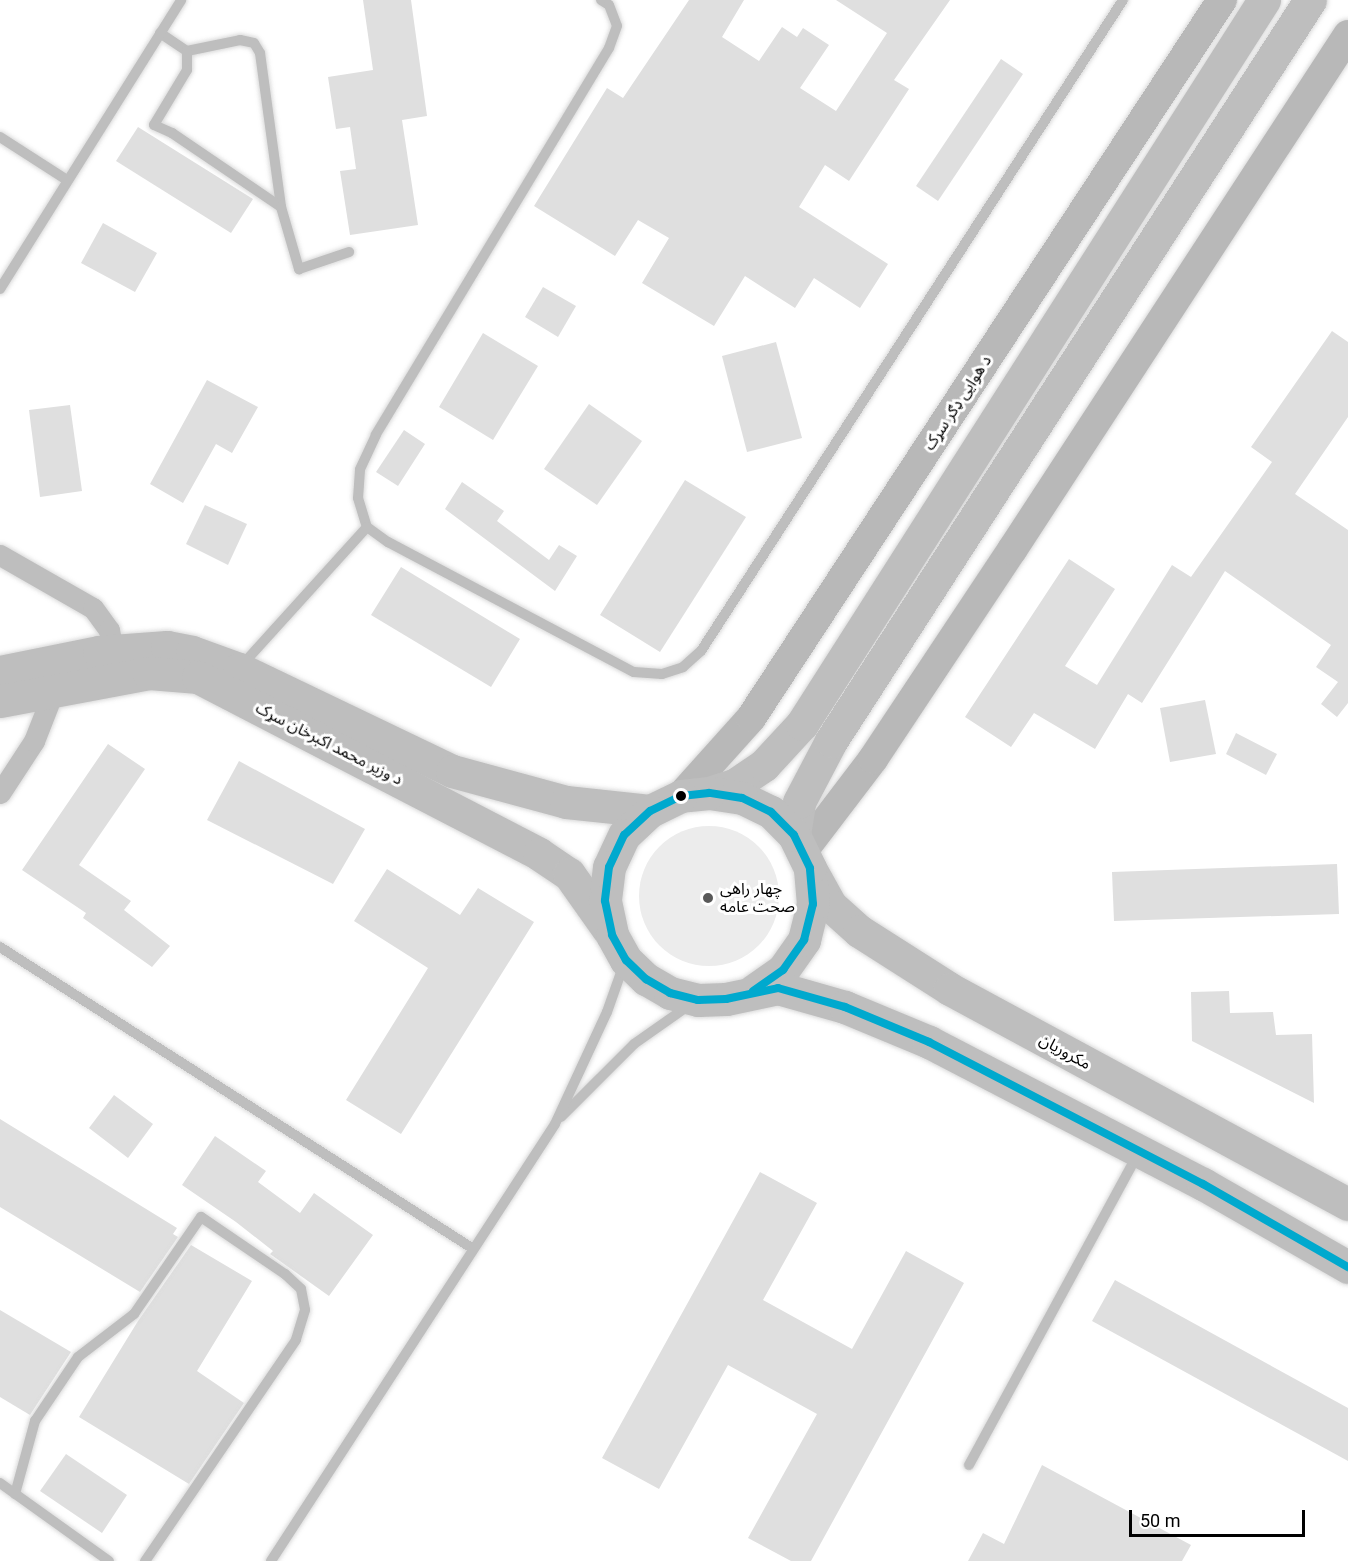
<!DOCTYPE html>
<html>
<head>
<meta charset="utf-8">
<style>
	body { margin:0 }
	#map { position:relative; width:1348px; height:1561px; overflow:hidden; background:#fff; font-family:Roboto,"Noto Sans Arabic",sans-serif }
	div>[style] { position:absolute }
	.green>* { inset:0; background:#ececec }
	.round { border-radius:50% }
	.building>* { inset:0; background:#dfdfdf }
	.roads { filter:drop-shadow(0 0 2px #dbdbdb) drop-shadow(0 0 2px #dbdbdb) }
	.service>* { height:10px; margin:-5px; padding:0 5px; transform-origin:5px; border-radius:5px; background:#bebebe }
	.minor>* { height:21px; margin:-10.5px; padding:0 10.5px; transform-origin:10.5px; border-radius:10.5px; background:#bebebe }
	.secondary>* { height:30px; margin:-15px; padding:0 15px; transform-origin:15px; border-radius:15px; background:#b8b8b8 }
	.primary>* { height:33px; margin:-16.5px; padding:0 16.5px; transform-origin:16.5px; border-radius:16.5px; background:#bebebe }
	.bus-1>* { height:8px; margin:-4px; padding:0 4px; transform-origin:4px; border-radius:4px; background:#00a9ce }
	.dots>* { width:16px; height:16px; translate:-50% -50%; box-sizing:border-box; border:3px solid #fff; border-radius:50% }
	span { translate:-50% -50%; white-space:nowrap; text-align:center; line-height:1.15; -webkit-text-stroke:6px #fff; paint-order:stroke }
	.street-label { font-size:16px; color:#000 }
	.poi-label { font-size:16px; color:#000 }
	.left { translate:0 -50%; text-align:left }
	.scale { position:absolute; left:1129px; top:1510px; width:176px; height:27px; box-sizing:border-box; border:3px solid #000; border-top:0; padding-left:8px; font-size:18px; line-height:21px; white-space:nowrap; color:#000; -webkit-text-stroke:4px #fff; paint-order:stroke }
</style>
</head>
<body>
<div id="map">
	<div class="green">
		<div class="round" style="left:639px;top:826px;width:140px;height:140px"></div>
	</div>
	<div class="building">
		<div style="clip-path:polygon(363px 0,411px 0,427px 116px,402px 120px,418px 225px,350px 235px,340px 171px,356px 169px,350px 127px,336px 129px,328px 77px,373px 70px)"></div>
		<div style="clip-path:polygon(689px 0,744px 0,722px 37px,759px 61px,782px 27px,797px 37px,803px 28px,829px 45px,800px 88px,836px 111px,887px 33px,836px 0,950px 0,894px 80px,909px 89px,849px 181px,825px 165px,799px 207px,888px 264px,860px 308px,814px 278px,795px 308px,745px 276px,714px 326px,642px 283px,669px 238px,638px 220px,615px 256px,534px 206px,607px 88px,623px 98px)"></div>
		<div style="clip-path:polygon(1001px 59px,1023px 74px,938px 201px,916px 186px)"></div>
		<div style="clip-path:polygon(138px 127px,253px 199px,231px 233px,116px 161px)"></div>
		<div style="clip-path:polygon(103px 223px,157px 253px,135px 292px,81px 263px)"></div>
		<div style="clip-path:polygon(543px 287px,576px 306px,558px 337px,525px 317px)"></div>
		<div style="clip-path:polygon(1332px 331px,1348px 342px,1348px 417px,1295px 494px,1348px 530px,1348px 703px,1337px 717px,1321px 704px,1338px 682px,1316px 667px,1331px 645px,1225px 571px,1142px 703px,1128px 694px,1095px 749px,1034px 713px,1011px 747px,965px 717px,1069px 559px,1115px 589px,1065px 666px,1097px 685px,1172px 565px,1191px 577px,1272px 462px,1251px 447px)"></div>
		<div style="clip-path:polygon(483px 333px,538px 366px,493px 440px,439px 407px)"></div>
		<div style="clip-path:polygon(776px 342px,802px 438px,747px 452px,722px 356px)"></div>
		<div style="clip-path:polygon(207px 380px,258px 407px,232px 453px,216px 444px,183px 503px,150px 484px)"></div>
		<div style="clip-path:polygon(589px 404px,642px 441px,597px 505px,544px 469px)"></div>
		<div style="clip-path:polygon(70px 405px,82px 491px,40px 497px,29px 410px)"></div>
		<div style="clip-path:polygon(404px 430px,425px 444px,398px 486px,376px 472px)"></div>
		<div style="clip-path:polygon(685px 480px,746px 517px,660px 652px,600px 615px)"></div>
		<div style="clip-path:polygon(462px 482px,504px 511px,497px 521px,549px 560px,559px 545px,577px 556px,555px 591px,445px 509px)"></div>
		<div style="clip-path:polygon(205px 505px,247px 524px,228px 565px,186px 544px)"></div>
		<div style="clip-path:polygon(401px 567px,520px 639px,491px 687px,371px 615px)"></div>
		<div style="clip-path:polygon(1205px 700px,1216px 754px,1170px 762px,1160px 708px)"></div>
		<div style="clip-path:polygon(1236px 733px,1277px 754px,1266px 775px,1226px 754px)"></div>
		<div style="clip-path:polygon(108px 744px,145px 769px,79px 865px,131px 901px,124px 910px,170px 946px,152px 967px,83px 918px,86px 913px,22px 870px)"></div>
		<div style="clip-path:polygon(239px 761px,365px 829px,333px 884px,207px 820px)"></div>
		<div style="clip-path:polygon(1337px 864px,1339px 914px,1114px 921px,1112px 872px)"></div>
		<div style="clip-path:polygon(387px 869px,460px 915px,478px 888px,534px 922px,401px 1134px,346px 1100px,428px 968px,354px 921px)"></div>
		<div style="clip-path:polygon(1229px 991px,1230px 1013px,1273px 1012px,1276px 1035px,1312px 1034px,1314px 1103px,1192px 1041px,1191px 992px)"></div>
		<div style="clip-path:polygon(114px 1095px,153px 1124px,128px 1158px,89px 1128px)"></div>
		<div style="clip-path:polygon(0 1119px,177px 1228px,173px 1234px,178px 1237px,140px 1292px,0 1207px)"></div>
		<div style="clip-path:polygon(215px 1136px,266px 1171px,258px 1182px,300px 1213px,314px 1193px,373px 1235px,329px 1296px,270px 1254px,273px 1251px,236px 1222px,182px 1185px)"></div>
		<div style="clip-path:polygon(760px 1172px,817px 1203px,763px 1300px,852px 1349px,906px 1251px,964px 1283px,811px 1561px,791px 1561px,748px 1538px,817px 1414px,728px 1365px,659px 1489px,602px 1458px)"></div>
		<div style="clip-path:polygon(191px 1245px,252px 1281px,197px 1371px,244px 1403px,189px 1484px,79px 1417px,138px 1321px)"></div>
		<div style="clip-path:polygon(1115px 1280px,1348px 1408px,1348px 1461px,1092px 1321px)"></div>
		<div style="clip-path:polygon(0 1310px,71px 1352px,30px 1415px,0 1397px)"></div>
		<div style="clip-path:polygon(66px 1454px,127px 1495px,102px 1533px,40px 1491px)"></div>
		<div style="clip-path:polygon(1042px 1465px,1191px 1545px,1182px 1561px,968px 1561px,983px 1533px,1004px 1544px)"></div>
	</div>
	<div class="roads">
		<div class="service">
			<div style="left:601px;top:0;width:9px;rotate:32deg"></div>
			<div style="left:609px;top:5px;width:22px;rotate:69deg"></div>
			<div style="left:617px;top:26px;width:23px;rotate:110deg"></div>
			<div style="left:609px;top:48px;width:452px;rotate:121.1deg"></div>
			<div style="left:376px;top:435px;width:38px;rotate:115deg"></div>
			<div style="left:360px;top:470px;width:28px;rotate:94deg"></div>
			<div style="left:358px;top:498px;width:30px;rotate:73deg"></div>
			<div style="left:367px;top:527px;width:26px;rotate:36deg"></div>
			<div style="left:388px;top:542px;width:278px;rotate:27.9deg"></div>
			<div style="left:634px;top:672px;width:28px;rotate:4deg"></div>
			<div style="left:662px;top:674px;width:22px;rotate:-18deg"></div>
			<div style="left:683px;top:667px;width:24px;rotate:-42deg"></div>
			<div style="left:701px;top:651px;width:776px;rotate:-57.05deg"></div>
			<div style="left:160px;top:33px;width:32px;rotate:34deg"></div>
			<div style="left:187px;top:51px;width:54px;rotate:-11.7deg"></div>
			<div style="left:240px;top:40px;width:14px;rotate:12deg"></div>
			<div style="left:254px;top:43px;width:12px;rotate:59deg"></div>
			<div style="left:260px;top:53px;width:155px;rotate:82.2deg"></div>
			<div style="left:187px;top:51px;width:19px;rotate:90deg"></div>
			<div style="left:187px;top:70px;width:64px;rotate:121deg"></div>
			<div style="left:154px;top:125px;width:20px;rotate:24deg"></div>
			<div style="left:172px;top:133px;width:132px;rotate:34.2deg"></div>
			<div style="left:281px;top:207px;width:65px;rotate:73.8deg"></div>
			<div style="left:299px;top:269px;width:53px;rotate:-18.8deg"></div>
			<div style="left:0;top:137px;width:80px;rotate:32.7deg"></div>
			<div style="left:0;top:289px;width:341px;rotate:-57.9deg"></div>
			<div style="left:242px;top:665px;width:186px;rotate:-47.8deg"></div>
			<div style="left:0;top:947px;width:560px;rotate:32.53deg"></div>
			<div style="left:561px;top:1117px;width:103px;rotate:-45deg"></div>
			<div style="left:634px;top:1044px;width:70px;rotate:-35.1deg"></div>
			<div style="left:969px;top:1465px;width:354px;rotate:-61.5deg"></div>
			<div style="left:0;top:1483px;width:134px;rotate:35.6deg"></div>
			<div style="left:15px;top:1494px;width:76px;rotate:-74.7deg"></div>
			<div style="left:35px;top:1421px;width:77px;rotate:-56.1deg"></div>
			<div style="left:78px;top:1357px;width:71px;rotate:-37.5deg"></div>
			<div style="left:134px;top:1314px;width:118px;rotate:-55.4deg"></div>
			<div style="left:201px;top:1217px;width:102px;rotate:34.2deg"></div>
			<div style="left:285px;top:1274px;width:22px;rotate:43deg"></div>
			<div style="left:301px;top:1289px;width:21px;rotate:79deg"></div>
			<div style="left:305px;top:1310px;width:31px;rotate:107deg"></div>
			<div style="left:296px;top:1340px;width:268px;rotate:124.3deg"></div>
			<div style="left:271px;top:1561px;width:521px;rotate:-56.98deg"></div>
			<div style="left:555px;top:1124px;width:123px;rotate:-65.1deg"></div>
			<div style="left:607px;top:1012px;width:51px;rotate:-70.5deg"></div>
		</div>
		<div class="minor">
			<div style="left:0;top:555px;width:107px;rotate:29.7deg"></div>
			<div style="left:93px;top:608px;width:27px;rotate:54deg"></div>
			<div style="left:109px;top:630px;width:33px;rotate:79deg"></div>
			<div style="left:0;top:793px;width:62px;rotate:-56.8deg"></div>
			<div style="left:34px;top:741px;width:55px;rotate:-68.6deg"></div>
		</div>
		<div class="secondary">
			<div style="left:681px;top:796px;width:105px;rotate:-48.1deg"></div>
			<div style="left:751px;top:718px;width:859px;rotate:-56.74deg"></div>
			<div style="left:803px;top:851px;width:116px;rotate:-52.7deg"></div>
			<div style="left:873px;top:759px;width:251px;rotate:-56.4deg"></div>
			<div style="left:1012px;top:550px;width:615px;rotate:-56.88deg"></div>
		</div>
		<div class="primary">
			<div style="left:0;top:672px;width:101px;rotate:-11.4deg"></div>
			<div style="left:99px;top:652px;width:68px;rotate:-4.2deg"></div>
			<div style="left:167px;top:647px;width:25px;rotate:11deg"></div>
			<div style="left:192px;top:652px;width:50px;rotate:19.9deg"></div>
			<div style="left:239px;top:669px;width:236px;rotate:25.6deg"></div>
			<div style="left:452px;top:771px;width:118px;rotate:15.2deg"></div>
			<div style="left:566px;top:802px;width:84px;rotate:6.1deg"></div>
			<div style="left:0;top:701px;width:152px;rotate:-10.6deg"></div>
			<div style="left:149px;top:673px;width:49px;rotate:4.7deg"></div>
			<div style="left:198px;top:677px;width:384px;rotate:27.4deg"></div>
			<div style="left:539px;top:854px;width:36px;rotate:34deg"></div>
			<div style="left:569px;top:874px;width:67px;rotate:54.7deg"></div>
			<div style="left:709px;top:793px;width:28px;rotate:-18deg"></div>
			<div style="left:736px;top:784px;width:34px;rotate:-34deg"></div>
			<div style="left:764px;top:765px;width:56px;rotate:-47.2deg"></div>
			<div style="left:802px;top:724px;width:859px;rotate:-57.46deg"></div>
			<div style="left:794px;top:835px;width:33px;rotate:-81deg"></div>
			<div style="left:799px;top:802px;width:69px;rotate:-62.3deg"></div>
			<div style="left:831px;top:741px;width:882px;rotate:-57.12deg"></div>
			<div style="left:812px;top:872px;width:38px;rotate:61deg"></div>
			<div style="left:830px;top:905px;width:39px;rotate:42deg"></div>
			<div style="left:859px;top:931px;width:108px;rotate:32.5deg"></div>
			<div style="left:950px;top:989px;width:452px;rotate:28.4deg"></div>
			<div style="left:753px;top:991px;width:37px;rotate:-35deg"></div>
			<div style="left:783px;top:970px;width:37px;rotate:-55deg"></div>
			<div style="left:804px;top:940px;width:37px;rotate:-76deg"></div>
			<div style="left:813px;top:904px;width:36px;rotate:-95deg"></div>
			<div style="left:810px;top:868px;width:37px;rotate:-116deg"></div>
			<div style="left:794px;top:835px;width:33px;rotate:-135deg"></div>
			<div style="left:771px;top:812px;width:32px;rotate:-154deg"></div>
			<div style="left:742px;top:798px;width:33px;rotate:-171deg"></div>
			<div style="left:709px;top:793px;width:28px;rotate:174deg"></div>
			<div style="left:681px;top:796px;width:34px;rotate:154deg"></div>
			<div style="left:650px;top:811px;width:35px;rotate:137deg"></div>
			<div style="left:624px;top:835px;width:35px;rotate:115deg"></div>
			<div style="left:609px;top:867px;width:34px;rotate:97deg"></div>
			<div style="left:605px;top:901px;width:35px;rotate:78deg"></div>
			<div style="left:612px;top:935px;width:29px;rotate:61deg"></div>
			<div style="left:626px;top:960px;width:28px;rotate:44deg"></div>
			<div style="left:646px;top:979px;width:28px;rotate:30deg"></div>
			<div style="left:670px;top:993px;width:29px;rotate:14deg"></div>
			<div style="left:698px;top:1000px;width:28px;rotate:-2deg"></div>
			<div style="left:726px;top:999px;width:53px;rotate:-11.9deg"></div>
			<div style="left:778px;top:988px;width:70px;rotate:15.8deg"></div>
			<div style="left:845px;top:1007px;width:91px;rotate:22.6deg"></div>
			<div style="left:929px;top:1042px;width:309px;rotate:27.4deg"></div>
			<div style="left:1203px;top:1184px;width:167px;rotate:29.8deg"></div>
		</div>
	</div>
	<div class="bus-1">
		<div style="left:753px;top:991px;width:37px;rotate:-35deg"></div>
		<div style="left:783px;top:970px;width:37px;rotate:-55deg"></div>
		<div style="left:804px;top:940px;width:37px;rotate:-76deg"></div>
		<div style="left:813px;top:904px;width:36px;rotate:-95deg"></div>
		<div style="left:810px;top:868px;width:37px;rotate:-116deg"></div>
		<div style="left:794px;top:835px;width:33px;rotate:-135deg"></div>
		<div style="left:771px;top:812px;width:32px;rotate:-154deg"></div>
		<div style="left:742px;top:798px;width:33px;rotate:-171deg"></div>
		<div style="left:709px;top:793px;width:28px;rotate:174deg"></div>
		<div style="left:681px;top:796px;width:34px;rotate:154deg"></div>
		<div style="left:650px;top:811px;width:35px;rotate:137deg"></div>
		<div style="left:624px;top:835px;width:35px;rotate:115deg"></div>
		<div style="left:609px;top:867px;width:34px;rotate:97deg"></div>
		<div style="left:605px;top:901px;width:35px;rotate:78deg"></div>
		<div style="left:612px;top:935px;width:29px;rotate:61deg"></div>
		<div style="left:626px;top:960px;width:28px;rotate:44deg"></div>
		<div style="left:646px;top:979px;width:28px;rotate:30deg"></div>
		<div style="left:670px;top:993px;width:29px;rotate:14deg"></div>
		<div style="left:698px;top:1000px;width:28px;rotate:-2deg"></div>
		<div style="left:726px;top:999px;width:53px;rotate:-11.9deg"></div>
		<div style="left:778px;top:988px;width:70px;rotate:15.8deg"></div>
		<div style="left:845px;top:1007px;width:91px;rotate:22.6deg"></div>
		<div style="left:929px;top:1042px;width:309px;rotate:27.4deg"></div>
		<div style="left:1203px;top:1184px;width:167px;rotate:29.8deg"></div>
	</div>
	<div class="dots">
		<div style="left:681px;top:796px;background:#000"></div>
		<div style="left:708px;top:898px;background:#595959"></div>
	</div>
	<div class="street-label">
		<span style="left:958px;top:403px;rotate:-57deg">د هوایی ډګر سړک</span>
		<span style="left:329px;top:744px;rotate:27deg">د وزیر محمد اکبرخان سړک</span>
		<span style="left:1065px;top:1052px;rotate:29deg">مکروریان</span>
	</div>
	<div class="poi-label">
		<span class="left" style="left:720px;top:898px">چهار راهی<br>صحت عامه</span>
	</div>
	<div class="scale">50 m</div>
</div>
</body>
</html>
